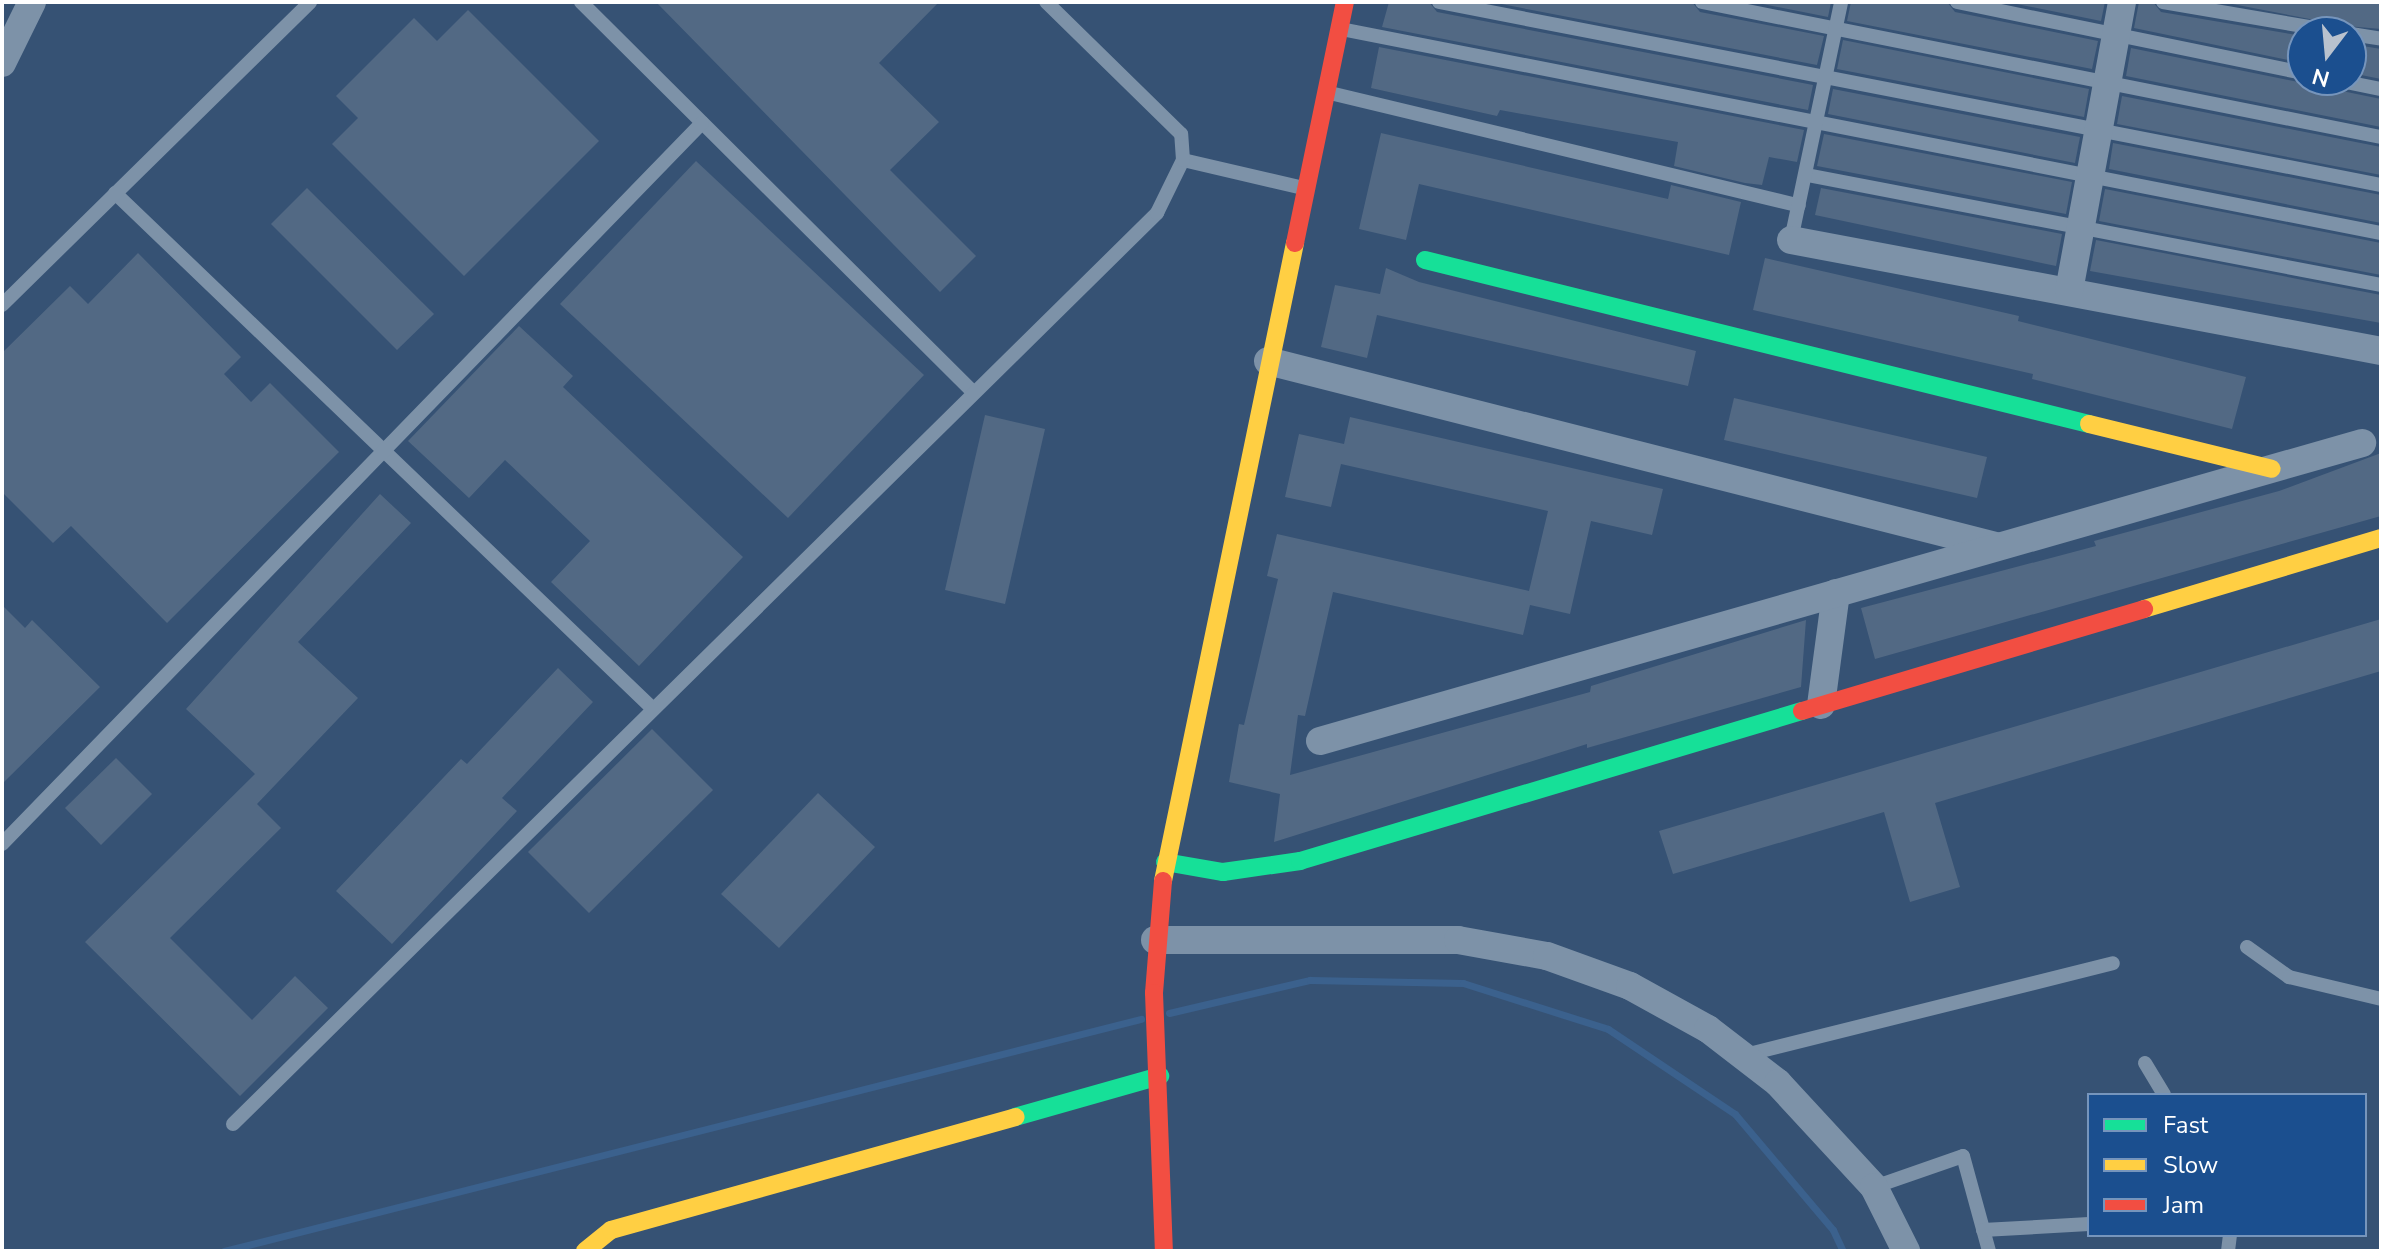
<!DOCTYPE html>
<html>
<head>
<meta charset="utf-8">
<style>
	body { margin:0 }
	#map { position:relative; width:2383px; height:1253px; overflow:hidden; background:#365274; font-family:"Nunito Sans",sans-serif }
	div>[style] { position:absolute }
	.stream>* { height:7px; margin:-3.5px; padding:0 3.5px; transform-origin:3.5px; border-radius:3.5px; background:#3b618d }
	.building>* { inset:0; background:#526984 }
	.lane>* { height:14px; margin:-7px; padding:0 7px; transform-origin:7px; border-radius:7px; background:#7d92a8 }
	.street>* { height:28px; margin:-14px; padding:0 14px; transform-origin:14px; border-radius:14px; background:#7d92a8 }
	.fast>* { height:18px; margin:-9px; padding:0 9px; transform-origin:9px; border-radius:9px; background:#16e098 }
	.slow>* { height:18px; margin:-9px; padding:0 9px; transform-origin:9px; border-radius:9px; background:#ffcf43 }
	.jam>* { height:18px; margin:-9px; padding:0 9px; transform-origin:9px; border-radius:9px; background:#f24e42 }
	span { translate:-50% -50%; white-space:nowrap; text-align:center; line-height:1.15; -webkit-text-stroke:6px #1b4f8f; paint-order:stroke }
	.frame { position:absolute; inset:0; border:4px solid #fff; pointer-events:none }
	.legend { position:absolute; left:2087px; top:1093px; width:280px; height:144px; box-sizing:border-box; background:#1b4f8f; border:2px solid #7695bc; margin:0; padding:10px 14px; list-style:none; font-size:24px; color:#fff }
	.legend li { display:flex; align-items:center; gap:16px; height:40px }
	.legend b { width:40px; border:2px solid #7695bc }
	.north { position:absolute; left:2287px; top:16px; width:80px; height:80px; box-sizing:border-box; background:#1b4f8f; border:2px solid #7695bc; border-radius:50%; rotate:196deg; font-size:22px; font-weight:700; line-height:32px; text-align:center; color:#fff }
	.north::after { content:''; display:block; margin:auto; width:28px; height:36px; background:#b9c2ce; clip-path:polygon(50% 0,100% 100%,50% 72%,0 100%) }
</style>
</head>
<body>
<div id="map">
	<div class="stream">
		<div style="left:1169px;top:1013px;width:145px;rotate:-13.2deg"></div>
		<div style="left:1310px;top:980px;width:153px;rotate:1.1deg"></div>
		<div style="left:1463px;top:983px;width:152px;rotate:17.6deg"></div>
		<div style="left:1608px;top:1029px;width:153px;rotate:33.8deg"></div>
		<div style="left:1735px;top:1114px;width:152px;rotate:49.8deg"></div>
		<div style="left:1833px;top:1230px;width:23px;rotate:65deg"></div>
		<div style="left:224px;top:1251px;width:946px;rotate:-14.2deg"></div>
	</div>
	<div class="building">
		<div style="clip-path:polygon(656px 2px,939px 2px,879px 63px,939px 122px,890px 170px,976px 256px,940px 292px)"></div>
		<div style="clip-path:polygon(1389px 2px,1429px 2px,1437px 12px,1813px 85px,1808px 110px,1382px 27px)"></div>
		<div style="clip-path:polygon(1491px 2px,1692px 2px,1700px 12px,1824px 36px,1817px 65px)"></div>
		<div style="clip-path:polygon(1753px 2px,1831px 2px,1828px 17px)"></div>
		<div style="clip-path:polygon(1851px 2px,1947px 2px,1955px 12px,2098px 41px,2092px 69px,1847px 21px)"></div>
		<div style="clip-path:polygon(2007px 2px,2105px 2px,2101px 21px)"></div>
		<div style="clip-path:polygon(2139px 2px,2153px 2px,2161px 12px,2303px 36px,2303px 63px,2134px 28px)"></div>
		<div style="clip-path:polygon(2222px 2px,2381px 2px,2381px 29px,2346px 26px)"></div>
		<div style="clip-path:polygon(468px 10px,599px 141px,464px 276px,332px 144px,358px 118px,336px 96px,414px 18px,437px 41px)"></div>
		<div style="clip-path:polygon(1843px 40px,2089px 89px,2084px 117px,1837px 69px)"></div>
		<div style="clip-path:polygon(2351px 44px,2381px 49px,2381px 79px,2351px 73px)"></div>
		<div style="clip-path:polygon(1379px 47px,1804px 130px,1797px 162px,1769px 157px,1762px 185px,1745px 183px,1674px 166px,1678px 142px,1500px 110px,1497px 116px,1371px 88px)"></div>
		<div style="clip-path:polygon(2131px 48px,2381px 99px,2381px 127px,2126px 76px)"></div>
		<div style="clip-path:polygon(1833px 89px,2080px 137px,2075px 163px,1828px 114px)"></div>
		<div style="clip-path:polygon(2122px 96px,2381px 147px,2381px 175px,2117px 124px)"></div>
		<div style="clip-path:polygon(1381px 133px,1668px 199px,1671px 185px,1741px 202px,1729px 255px,1419px 184px,1406px 240px,1359px 229px)"></div>
		<div style="clip-path:polygon(1824px 134px,2072px 182px,2066px 214px,1817px 166px)"></div>
		<div style="clip-path:polygon(2113px 143px,2381px 195px,2381px 223px,2109px 169px)"></div>
		<div style="clip-path:polygon(696px 161px,924px 375px,788px 518px,560px 304px)"></div>
		<div style="clip-path:polygon(307px 188px,434px 314px,397px 350px,271px 224px)"></div>
		<div style="clip-path:polygon(1821px 188px,2062px 234px,2056px 266px,1815px 215px)"></div>
		<div style="clip-path:polygon(2105px 189px,2381px 243px,2381px 275px,2099px 221px)"></div>
		<div style="clip-path:polygon(2096px 240px,2381px 295px,2381px 323px,2090px 271px)"></div>
		<div style="clip-path:polygon(138px 253px,241px 357px,224px 374px,251px 402px,270px 383px,339px 452px,167px 623px,71px 526px,53px 543px,2px 492px,2px 353px,70px 286px,88px 304px)"></div>
		<div style="clip-path:polygon(1765px 258px,2019px 316px,2018px 321px,2246px 377px,2232px 429px,2032px 379px,2033px 374px,1753px 310px)"></div>
		<div style="clip-path:polygon(1386px 268px,1419px 282px,1696px 351px,1688px 386px,1377px 315px,1367px 358px,1321px 347px,1335px 285px,1380px 294px)"></div>
		<div style="clip-path:polygon(519px 326px,573px 376px,563px 387px,743px 557px,639px 666px,551px 582px,590px 541px,505px 460px,469px 498px,408px 441px)"></div>
		<div style="clip-path:polygon(1734px 398px,1987px 457px,1977px 498px,1724px 440px)"></div>
		<div style="clip-path:polygon(985px 415px,1045px 429px,1005px 604px,945px 590px)"></div>
		<div style="clip-path:polygon(1350px 417px,1663px 489px,1652px 535px,1591px 521px,1570px 614px,1530px 605px,1523px 635px,1333px 592px,1305px 716px,1298px 715px,1290px 775px,1590px 692px,1591px 686px,1806px 620px,1801px 687px,1587px 748px,1587px 744px,1274px 842px,1280px 794px,1229px 782px,1239px 724px,1244px 725px,1278px 579px,1267px 576px,1277px 534px,1529px 591px,1548px 511px,1341px 464px,1331px 507px,1285px 497px,1299px 434px,1344px 444px)"></div>
		<div style="clip-path:polygon(2381px 453px,2381px 516px,1875px 659px,1861px 608px,2096px 546px,2094px 541px,2279px 491px)"></div>
		<div style="clip-path:polygon(380px 494px,411px 523px,298px 642px,358px 698px,257px 804px,281px 828px,170px 938px,252px 1020px,295px 976px,328px 1008px,240px 1096px,85px 942px,255px 774px,186px 709px)"></div>
		<div style="clip-path:polygon(2px 605px,25px 628px,32px 620px,100px 687px,2px 784px)"></div>
		<div style="clip-path:polygon(2381px 619px,2381px 671px,1935px 803px,1960px 887px,1910px 902px,1884px 812px,1673px 874px,1659px 831px)"></div>
		<div style="clip-path:polygon(558px 668px,593px 702px,502px 798px,517px 811px,392px 944px,336px 891px,461px 759px,467px 764px)"></div>
		<div style="clip-path:polygon(652px 729px,713px 790px,589px 913px,528px 852px)"></div>
		<div style="clip-path:polygon(116px 758px,152px 794px,101px 845px,65px 808px)"></div>
		<div style="clip-path:polygon(818px 793px,875px 847px,779px 948px,721px 894px)"></div>
	</div>
	<div class="lane">
		<div style="left:581px;top:2px;width:554px;rotate:44.85deg"></div>
		<div style="left:1439px;top:2px;width:960px;rotate:10.99deg"></div>
		<div style="left:1702px;top:2px;width:692px;rotate:11.25deg"></div>
		<div style="left:1957px;top:2px;width:353px;rotate:11.6deg"></div>
		<div style="left:2163px;top:2px;width:178px;rotate:9.7deg"></div>
		<div style="left:1341px;top:29px;width:1060px;rotate:11.1deg"></div>
		<div style="left:2351px;top:34px;width:30px;rotate:9deg"></div>
		<div style="left:2336px;top:80px;width:46px;rotate:11.3deg"></div>
		<div style="left:1330px;top:93px;width:482px;rotate:13.5deg"></div>
		<div style="left:1183px;top:160px;width:123px;rotate:13.1deg"></div>
		<div style="left:1807px;top:175px;width:584px;rotate:10.85deg"></div>
		<div style="left:115px;top:193px;width:745px;rotate:43.8deg"></div>
		<div style="left:1791px;top:240px;width:243px;rotate:-78.1deg"></div>
		<div style="left:2px;top:305px;width:432px;rotate:-44.5deg"></div>
		<div style="left:2px;top:844px;width:1005px;rotate:-45.85deg"></div>
		<div style="left:2247px;top:947px;width:52px;rotate:35.5deg"></div>
		<div style="left:2289px;top:977px;width:95px;rotate:13.4deg"></div>
		<div style="left:1745px;top:1055px;width:379px;rotate:-14deg"></div>
		<div style="left:2145px;top:1063px;width:37px;rotate:59deg"></div>
		<div style="left:233px;top:1124px;width:1298px;rotate:-44.59deg"></div>
		<div style="left:1157px;top:213px;width:59px;rotate:-63.9deg"></div>
		<div style="left:1183px;top:160px;width:26px;rotate:-94deg"></div>
		<div style="left:1181px;top:134px;width:189px;rotate:-135.6deg"></div>
		<div style="left:1874px;top:1187px;width:94px;rotate:-19.2deg"></div>
		<div style="left:1963px;top:1156px;width:98px;rotate:74.7deg"></div>
		<div style="left:1983px;top:1230px;width:106px;rotate:-3.2deg"></div>
		<div style="left:2228px;top:1251px;width:16px;rotate:-83deg"></div>
	</div>
	<div class="street">
		<div style="left:2px;top:63px;width:68px;rotate:-63.8deg"></div>
		<div style="left:1791px;top:240px;width:600px;rotate:10.65deg"></div>
		<div style="left:2069px;top:291px;width:294px;rotate:-79.6deg"></div>
		<div style="left:1268px;top:361px;width:751px;rotate:14.26deg"></div>
		<div style="left:1821px;top:705px;width:113px;rotate:-82.4deg"></div>
		<div style="left:1320px;top:741px;width:1084px;rotate:-15.96deg"></div>
		<div style="left:1155px;top:940px;width:303px"></div>
		<div style="left:1458px;top:940px;width:90px;rotate:10.2deg"></div>
		<div style="left:1547px;top:956px;width:88px;rotate:19.9deg"></div>
		<div style="left:1630px;top:986px;width:89px;rotate:28.9deg"></div>
		<div style="left:1708px;top:1029px;width:88px;rotate:37.6deg"></div>
		<div style="left:1778px;top:1083px;width:142px;rotate:47.3deg"></div>
		<div style="left:1874px;top:1187px;width:72px;rotate:63.4deg"></div>
	</div>
	<div class="fast">
		<div style="left:1425px;top:260px;width:684px;rotate:13.87deg"></div>
		<div style="left:1165px;top:862px;width:59px;rotate:9.8deg"></div>
		<div style="left:1223px;top:872px;width:78px;rotate:-8.1deg"></div>
		<div style="left:1300px;top:861px;width:524px;rotate:-16.64deg"></div>
		<div style="left:1015px;top:1117px;width:151px;rotate:-15.8deg"></div>
	</div>
	<div class="slow">
		<div style="left:2089px;top:424px;width:188px;rotate:13.8deg"></div>
		<div style="left:2144px;top:609px;width:247px;rotate:-16.7deg"></div>
		<div style="left:1163px;top:881px;width:652px;rotate:-78.31deg"></div>
		<div style="left:585px;top:1251px;width:33px;rotate:-39deg"></div>
		<div style="left:611px;top:1230px;width:420px;rotate:-15.6deg"></div>
	</div>
	<div class="jam">
		<div style="left:1295px;top:243px;width:246px;rotate:-78.3deg"></div>
		<div style="left:1802px;top:711px;width:357px;rotate:-16.6deg"></div>
		<div style="left:1163px;top:881px;width:112px;rotate:94.6deg"></div>
		<div style="left:1154px;top:993px;width:258px;rotate:87.8deg"></div>
	</div>
	<div class="frame"></div>
	<ul class="legend">
	<li><b style="height:10px;background:#16e098"></b>Fast</li>
	<li><b style="height:10px;background:#ffcf43"></b>Slow</li>
	<li><b style="height:10px;background:#f24e42"></b>Jam</li>
	</ul>
	<div class="north">N</div>
</div>
</body>
</html>
